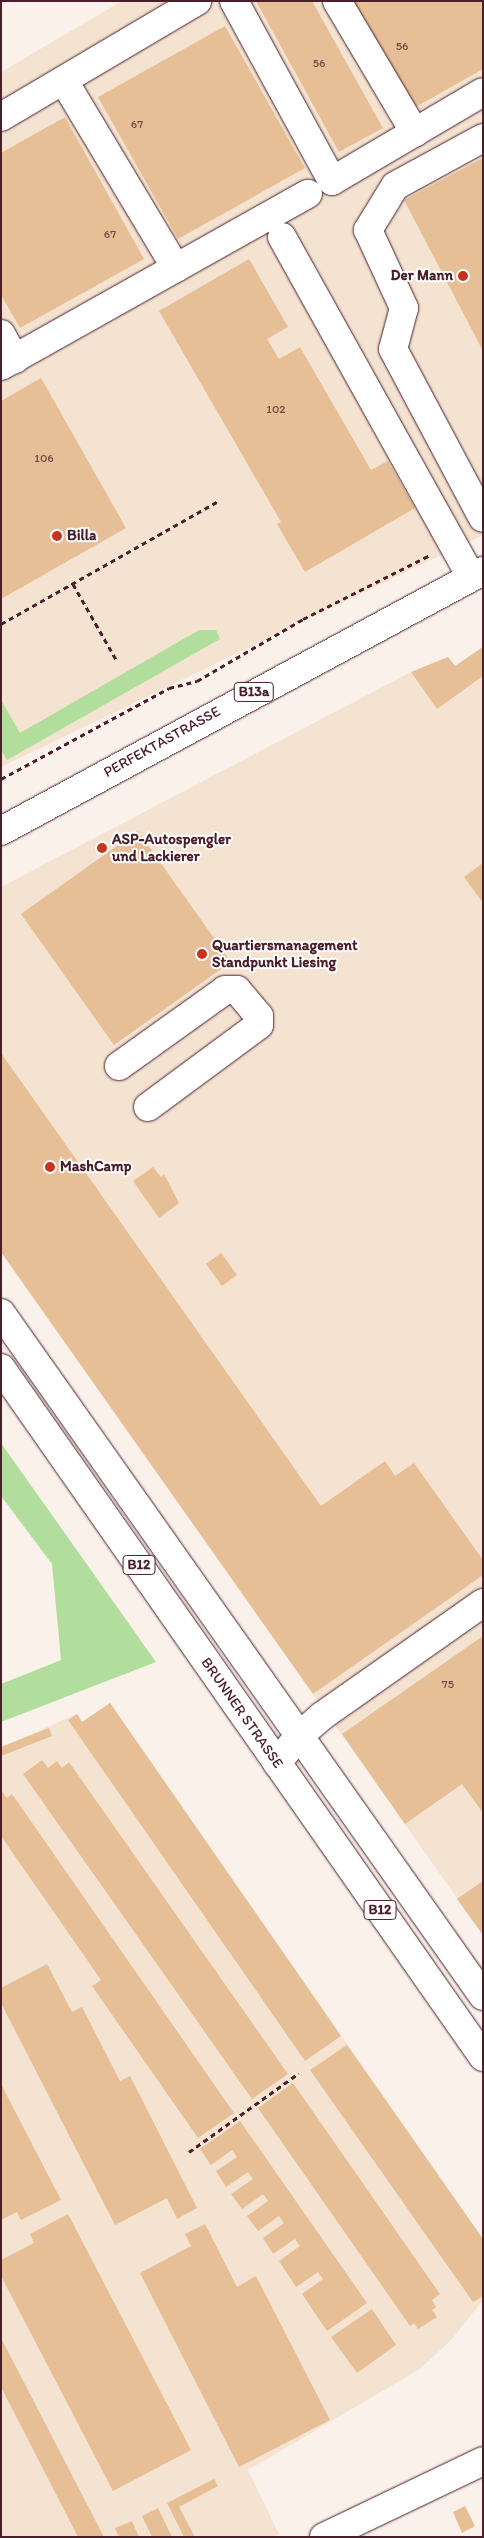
<!DOCTYPE html>
<html>
<head>
<meta charset="utf-8">
<style>
	body { margin:0 }
	#map { position:relative; width:484px; height:2538px; overflow:hidden; background:#faf2ea; font-family:Itim,sans-serif }
	div>[style] { position:absolute }
	.built>* { inset:0; background:#f4e3d1 }
	.green>* { inset:0; background:#b1de9d }
	.building>* { inset:0; background:#e6bf96 }
	.path>* { height:3px; margin-top:-1.5px; transform-origin:0; background:repeating-linear-gradient(90deg,#4a1f2b 0 5px,transparent 0 9px) }
	.roads { filter:drop-shadow(0 0 1px #4a1f2b) drop-shadow(0 0 1px #4a1f2b) }
	.minor>* { height:28px; margin:-14px; padding:0 14px; transform-origin:14px; border-radius:14px; background:#fff }
	.major>* { height:28px; margin:-14px; padding:0 14px; transform-origin:14px; border-radius:14px; background:#fff }
	.dots>* { width:14px; height:14px; translate:-50% -50%; box-sizing:border-box; border:2px solid #fff; border-radius:50% }
	span { translate:-50% -50%; white-space:nowrap; text-align:center; line-height:1.15; -webkit-text-stroke:4px #fff; paint-order:stroke }
	.number-label { font-size:12px; color:#714746 }
	.number-label span { -webkit-text-stroke-width:0 }
	.shield-label span { padding:1px 4px; background:#fff; border:1px solid; border-radius:4px; -webkit-text-stroke-width:0 }
	.shield-label { font-size:14px; color:#4a1f2b; font-weight:700 }
	.poi-label { font-size:15px; color:#4a1f2b; font-weight:700 }
	.right { translate:-100% -50%; text-align:right }
	.left { translate:0 -50%; text-align:left }
	.street-label { font-size:15px; color:#4a1f2b }
	.frame { position:absolute; inset:0; border:2px solid #4a1f2b; pointer-events:none }
</style>
</head>
<body>
<div id="map">
	<div class="built">
		<div style="clip-path:polygon(122px 1px,483px 1px,483px 535px,1px 767px,1px 72px)"></div>
		<div style="clip-path:polygon(483px 647px,483px 1935px,1px 1252px,1px 887px,411px 672px,448px 657px,455px 666px)"></div>
		<div style="clip-path:polygon(110px 1703px,483px 2239px,483px 2300px,452px 2339px,420px 2369px,248px 2470px,279px 2534px,272px 2537px,1px 2537px,1px 1747px,77px 1714px,83px 1722px)"></div>
	</div>
	<div class="green">
		<div style="clip-path:polygon(199px 630px,216px 630px,220px 639px,7px 760px,1px 750px,1px 700px,20px 733px)"></div>
		<div style="clip-path:polygon(1px 1443px,156px 1662px,1px 1722px,1px 1684px,61px 1660px,52px 1564px,1px 1496px)"></div>
	</div>
	<div class="building">
		<div style="clip-path:polygon(256px 1px,312px 1px,383px 128px,339px 152px)"></div>
		<div style="clip-path:polygon(353px 1px,483px 1px,483px 69px,414px 108px)"></div>
		<div style="clip-path:polygon(225px 26px,305px 168px,178px 239px,98px 97px)"></div>
		<div style="clip-path:polygon(65px 117px,144px 259px,20px 328px,1px 295px,1px 153px)"></div>
		<div style="clip-path:polygon(483px 158px,483px 351px,404px 200px)"></div>
		<div style="clip-path:polygon(249px 259px,288px 327px,267px 339px,279px 359px,300px 347px,371px 470px,388px 461px,415px 508px,305px 572px,277px 524px,281px 522px,159px 311px)"></div>
		<div style="clip-path:polygon(41px 378px,126px 528px,1px 599px,1px 401px)"></div>
		<div style="clip-path:polygon(483px 647px,483px 676px,437px 709px,411px 672px,448px 657px,455px 666px)"></div>
		<div style="clip-path:polygon(138px 831px,231px 962px,114px 1045px,21px 914px)"></div>
		<div style="clip-path:polygon(483px 863px,483px 903px,464px 877px)"></div>
		<div style="clip-path:polygon(1px 1053px,321px 1506px,385px 1461px,395px 1476px,414px 1463px,483px 1560px,483px 1575px,313px 1694px,1px 1252px)"></div>
		<div style="clip-path:polygon(153px 1167px,161px 1177px,164px 1174px,179px 1203px,159px 1218px,133px 1181px)"></div>
		<div style="clip-path:polygon(221px 1253px,237px 1275px,222px 1286px,206px 1264px)"></div>
		<div style="clip-path:polygon(483px 1636px,483px 1813px,462px 1784px,405px 1824px,342px 1734px)"></div>
		<div style="clip-path:polygon(110px 1703px,341px 2036px,305px 2061px,68px 1720px,77px 1714px,82px 1722px)"></div>
		<div style="clip-path:polygon(49px 1728px,52px 1736px,1px 1756px,1px 1747px)"></div>
		<div style="clip-path:polygon(42px 1760px,48px 1768px,57px 1761px,62px 1768px,69px 1762px,288px 2074px,252px 2099px,23px 1774px)"></div>
		<div style="clip-path:polygon(1px 1790px,7px 1798px,12px 1794px,234px 2113px,198px 2138px,92px 1986px,101px 1980px,1px 1836px)"></div>
		<div style="clip-path:polygon(483px 1881px,483px 1935px,457px 1899px)"></div>
		<div style="clip-path:polygon(47px 1964px,72px 2012px,82px 2007px,120px 2081px,130px 2076px,197px 2208px,177px 2219px,167px 2198px,115px 2225px,1px 2003px,1px 1988px)"></div>
		<div style="clip-path:polygon(347px 2045px,483px 2239px,483px 2296px,473px 2302px,310px 2070px)"></div>
		<div style="clip-path:polygon(293px 2083px,440px 2294px,432px 2300px,436px 2307px,432px 2310px,437px 2317px,418px 2329px,414px 2323px,410px 2326px,258px 2108px)"></div>
		<div style="clip-path:polygon(1px 2084px,61px 2200px,21px 2220px,17px 2212px,1px 2220px)"></div>
		<div style="clip-path:polygon(240px 2121px,367px 2303px,327px 2331px,302px 2294px,323px 2279px,318px 2272px,296px 2287px,279px 2261px,300px 2246px,295px 2239px,273px 2254px,263px 2238px,284px 2223px,279px 2216px,258px 2231px,247px 2216px,268px 2201px,263px 2194px,242px 2209px,231px 2194px,253px 2179px,248px 2172px,226px 2187px,216px 2171px,237px 2157px,232px 2150px,211px 2165px,200px 2149px)"></div>
		<div style="clip-path:polygon(68px 2214px,191px 2450px,113px 2491px,1px 2276px,1px 2260px,34px 2243px,30px 2234px)"></div>
		<div style="clip-path:polygon(205px 2224px,237px 2287px,256px 2276px,330px 2420px,239px 2467px,140px 2273px,191px 2246px,185px 2234px)"></div>
		<div style="clip-path:polygon(372px 2309px,396px 2345px,357px 2373px,331px 2337px)"></div>
		<div style="clip-path:polygon(1px 2338px,104px 2537px,78px 2537px,1px 2387px)"></div>
		<div style="clip-path:polygon(214px 2479px,218px 2486px,179px 2507px,195px 2537px,184px 2537px,167px 2503px)"></div>
		<div style="clip-path:polygon(465px 2506px,475px 2526px,462px 2533px,453px 2512px)"></div>
		<div style="clip-path:polygon(158px 2508px,172px 2537px,152px 2537px,142px 2516px)"></div>
		<div style="clip-path:polygon(132px 2521px,139px 2537px,119px 2537px,115px 2528px)"></div>
	</div>
	<div class="path">
		<div style="left:73px;top:584px;width:89px;rotate:60.3deg"></div>
		<div style="left:1px;top:624px;width:249px;rotate:-29.5deg"></div>
		<div style="left:1px;top:779px;width:191px;rotate:-28.4deg"></div>
		<div style="left:169px;top:688px;width:29px;rotate:-14deg"></div>
		<div style="left:197px;top:681px;width:123px;rotate:-30.3deg"></div>
		<div style="left:303px;top:619px;width:142px;rotate:-26.7deg"></div>
		<div style="left:189px;top:2152px;width:135px;rotate:-35.7deg"></div>
	</div>
	<div class="roads">
		<div class="minor">
			<div style="left:234px;top:1px;width:205px;rotate:61.4deg"></div>
			<div style="left:332px;top:181px;width:175px;rotate:-30.5deg"></div>
			<div style="left:337px;top:1px;width:153px;rotate:59.4deg"></div>
			<div style="left:64px;top:81px;width:218px;rotate:59.1deg"></div>
			<div style="left:1px;top:117px;width:228px;rotate:-30.6deg"></div>
			<div style="left:483px;top:138px;width:100px;rotate:151.4deg"></div>
			<div style="left:395px;top:186px;width:52px;rotate:121.5deg"></div>
			<div style="left:368px;top:230px;width:86px;rotate:65.2deg"></div>
			<div style="left:404px;top:308px;width:42px;rotate:105deg"></div>
			<div style="left:393px;top:349px;width:191px;rotate:62deg"></div>
			<div style="left:282px;top:237px;width:389px;rotate:60.9deg"></div>
			<div style="left:1px;top:334px;width:29px;rotate:61deg"></div>
			<div style="left:1px;top:366px;width:352px;rotate:-29.3deg"></div>
			<div style="left:119px;top:1066px;width:130px;rotate:-35.6deg"></div>
			<div style="left:225px;top:990px;width:12px"></div>
			<div style="left:237px;top:990px;width:34px;rotate:50deg"></div>
			<div style="left:259px;top:1016px;width:9px;rotate:90deg"></div>
			<div style="left:259px;top:1025px;width:138px;rotate:143.5deg"></div>
			<div style="left:277px;top:1763px;width:35px;rotate:-51deg"></div>
			<div style="left:299px;top:1736px;width:30px;rotate:-41deg"></div>
			<div style="left:322px;top:1716px;width:197px;rotate:-35.1deg"></div>
			<div style="left:324px;top:2537px;width:176px;rotate:-25.5deg"></div>
		</div>
		<div class="major">
			<div style="left:1px;top:831px;width:548px;rotate:-28.34deg"></div>
			<div style="left:1px;top:1313px;width:836px;rotate:54.79deg"></div>
			<div style="left:1px;top:1368px;width:841px;rotate:55.02deg"></div>
		</div>
	</div>
	<div class="dots">
		<div style="left:463px;top:276px;background:#c8321e"></div>
		<div style="left:57px;top:536px;background:#c8321e"></div>
		<div style="left:102px;top:848px;background:#c8321e"></div>
		<div style="left:202px;top:954px;background:#c8321e"></div>
		<div style="left:50px;top:1167px;background:#c8321e"></div>
	</div>
	<div class="number-label">
		<span style="left:402px;top:47px">56</span>
		<span style="left:319px;top:64px">56</span>
		<span style="left:137px;top:125px">67</span>
		<span style="left:110px;top:235px">67</span>
		<span style="left:276px;top:410px">102</span>
		<span style="left:44px;top:459px">106</span>
		<span style="left:448px;top:1685px">75</span>
	</div>
	<div class="shield-label">
		<span style="left:254px;top:692px">B13a</span>
		<span style="left:139px;top:1565px">B12</span>
		<span style="left:380px;top:1910px">B12</span>
	</div>
	<div class="poi-label">
		<span class="right" style="left:453px;top:276px">Der Mann</span>
		<span class="left" style="left:67px;top:536px">Billa</span>
		<span class="left" style="left:112px;top:848px">ASP-Autospengler<br>und Lackierer</span>
		<span class="left" style="left:212px;top:954px">Quartiersmanagement<br>Standpunkt Liesing</span>
		<span class="left" style="left:60px;top:1167px">MashCamp</span>
	</div>
	<div class="street-label">
		<span style="left:162px;top:742px;rotate:-29deg">PERFEKTASTRASSE</span>
		<span style="left:242px;top:1713px;rotate:55deg">BRUNNER STRASSE</span>
	</div>
	<div class="frame"></div>
</div>
</body>
</html>
